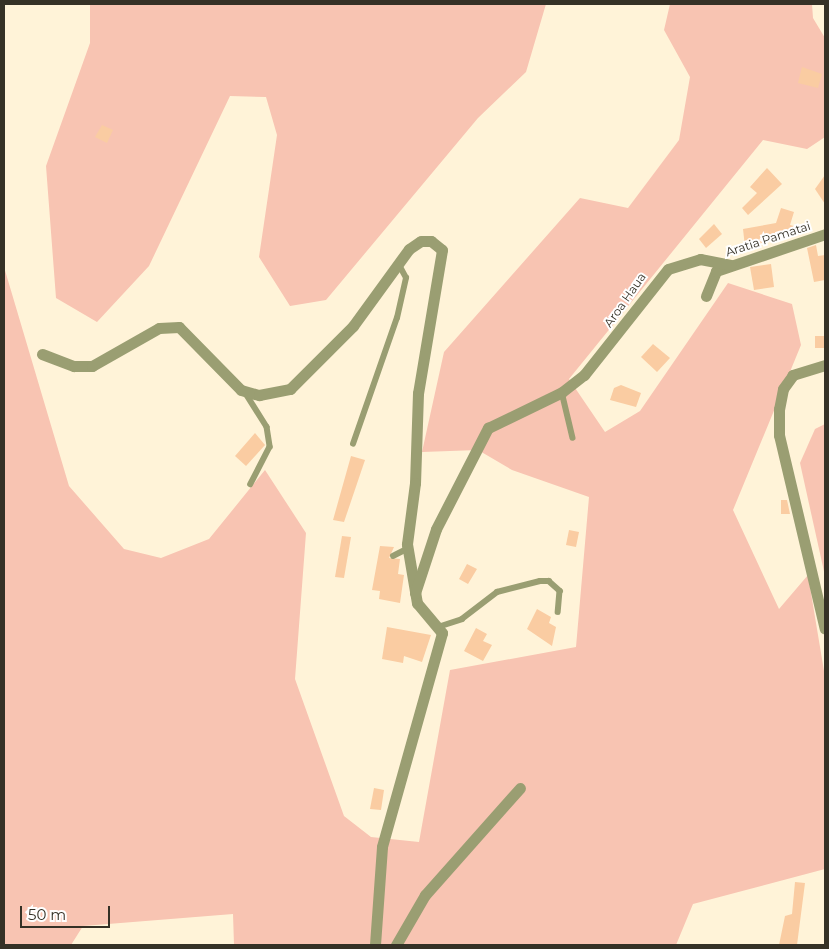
<!DOCTYPE html>
<html>
<head>
<meta charset="utf-8">
<style>
	body { margin:0 }
	#map { position:relative; width:829px; height:949px; overflow:hidden; background:#fff3d8; font-family:Montserrat,sans-serif }
	div>[style] { position:absolute }
	.green>* { inset:0; background:#f8c4b2 }
	.building>* { inset:0; background:#facca2 }
	.lane>* { height:5.5px; margin:-2.75px; padding:0 2.75px; transform-origin:2.75px; border-radius:2.75px; background:#9a9e72 }
	.street>* { height:11px; margin:-5.5px; padding:0 5.5px; transform-origin:5.5px; border-radius:5.5px; background:#9a9e72 }
	span { translate:-50% -50%; white-space:nowrap; text-align:center; line-height:1.15; -webkit-text-stroke:4px #fff; paint-order:stroke }
	.street-label { font-size:12px; color:#353126 }
	.frame { position:absolute; inset:0; border:5px solid #353126; pointer-events:none }
	.scale { position:absolute; left:20px; top:906px; width:90px; height:22px; box-sizing:border-box; border:2px solid #353126; border-top:0; padding-left:6px; font-size:15px; line-height:18px; white-space:nowrap; color:#353126; -webkit-text-stroke:4px #fff; paint-order:stroke }
</style>
</head>
<body>
<div id="map">
	<div class="green">
		<div style="clip-path:polygon(90px 4px,546px 4px,526px 72px,478px 118px,326px 300px,290px 306px,259px 257px,277px 135px,266px 97px,230px 96px,149px 266px,97px 322px,56px 298px,46px 166px,90px 43px)"></div>
		<div style="clip-path:polygon(670px 4px,812px 4px,813px 18px,825px 38px,825px 137px,807px 149px,763px 140px,569px 379px,605px 432px,640px 411px,728px 283px,792px 304px,801px 345px,733px 510px,779px 609px,808px 575px,825px 677px,825px 869px,693px 904px,676px 945px,234px 945px,233px 914px,83px 926px,71px 945px,4px 945px,4px 267px,69px 486px,124px 549px,161px 558px,209px 539px,265px 470px,306px 533px,295px 679px,344px 816px,371px 837px,419px 842px,450px 670px,576px 647px,589px 497px,512px 470px,478px 450px,422px 452px,444px 352px,580px 198px,628px 208px,679px 140px,690px 77px,664px 30px)"></div>
		<div style="clip-path:polygon(825px 424px,825px 576px,800px 463px,815px 429px)"></div>
	</div>
	<div class="building">
		<div style="clip-path:polygon(802px 67px,822px 74px,818px 88px,798px 83px)"></div>
		<div style="clip-path:polygon(102px 125px,113px 130px,107px 143px,95px 137px)"></div>
		<div style="clip-path:polygon(767px 168px,782px 184px,748px 215px,742px 208px,757px 193px,750px 187px)"></div>
		<div style="clip-path:polygon(825px 175px,825px 204px,815px 189px)"></div>
		<div style="clip-path:polygon(781px 208px,794px 212px,790px 225px,801px 228px,799px 235px,745px 247px,743px 229px,776px 223px)"></div>
		<div style="clip-path:polygon(714px 224px,722px 234px,706px 248px,699px 239px)"></div>
		<div style="clip-path:polygon(816px 245px,818px 256px,825px 255px,825px 280px,814px 282px,807px 248px)"></div>
		<div style="clip-path:polygon(771px 264px,774px 287px,754px 290px,750px 267px)"></div>
		<div style="clip-path:polygon(815px 336px,825px 336px,825px 348px,815px 348px)"></div>
		<div style="clip-path:polygon(653px 344px,670px 358px,657px 372px,641px 357px)"></div>
		<div style="clip-path:polygon(621px 385px,641px 393px,636px 407px,610px 400px,614px 388px)"></div>
		<div style="clip-path:polygon(255px 433px,265px 445px,246px 466px,235px 456px)"></div>
		<div style="clip-path:polygon(351px 456px,365px 460px,344px 522px,333px 520px)"></div>
		<div style="clip-path:polygon(781px 500px,787px 500px,790px 514px,781px 514px)"></div>
		<div style="clip-path:polygon(569px 530px,579px 532px,576px 547px,566px 545px)"></div>
		<div style="clip-path:polygon(342px 536px,351px 537px,344px 578px,335px 577px)"></div>
		<div style="clip-path:polygon(380px 546px,394px 547px,389px 558px,400px 559px,398px 574px,404px 575px,400px 603px,379px 599px,380px 591px,372px 590px)"></div>
		<div style="clip-path:polygon(467px 564px,477px 569px,468px 584px,459px 579px)"></div>
		<div style="clip-path:polygon(537px 609px,551px 617px,549px 623px,556px 627px,552px 646px,527px 629px)"></div>
		<div style="clip-path:polygon(387px 627px,431px 635px,422px 662px,404px 656px,403px 663px,382px 659px)"></div>
		<div style="clip-path:polygon(476px 628px,487px 634px,483px 641px,492px 645px,483px 661px,464px 651px)"></div>
		<div style="clip-path:polygon(374px 788px,384px 790px,381px 810px,370px 809px)"></div>
		<div style="clip-path:polygon(795px 882px,805px 883px,797px 945px,779px 945px,785px 916px,792px 914px)"></div>
	</div>
	<div class="lane">
		<div style="left:245px;top:392px;width:41px;rotate:57.8deg"></div>
		<div style="left:267px;top:427px;width:20px;rotate:81deg"></div>
		<div style="left:270px;top:447px;width:42px;rotate:117.2deg"></div>
		<div style="left:562px;top:392px;width:47px;rotate:76.6deg"></div>
		<div style="left:353px;top:444px;width:133px;rotate:-70.8deg"></div>
		<div style="left:397px;top:318px;width:41px;rotate:-77.3deg"></div>
		<div style="left:406px;top:278px;width:13px;rotate:-119deg"></div>
		<div style="left:393px;top:556px;width:16px;rotate:-27deg"></div>
		<div style="left:438px;top:627px;width:25px;rotate:-18deg"></div>
		<div style="left:462px;top:619px;width:44px;rotate:-37.6deg"></div>
		<div style="left:497px;top:592px;width:44px;rotate:-14.3deg"></div>
		<div style="left:540px;top:581px;width:9px"></div>
		<div style="left:549px;top:581px;width:15px;rotate:42deg"></div>
		<div style="left:560px;top:591px;width:21px;rotate:95deg"></div>
	</div>
	<div class="street">
		<div style="left:706px;top:296px;width:27px;rotate:-68deg"></div>
		<div style="left:716px;top:271px;width:115px;rotate:-18.7deg"></div>
		<div style="left:42px;top:354px;width:34px;rotate:21deg"></div>
		<div style="left:74px;top:366px;width:18px"></div>
		<div style="left:92px;top:366px;width:77px;rotate:-29.6deg"></div>
		<div style="left:159px;top:328px;width:20px;rotate:-3deg"></div>
		<div style="left:179px;top:327px;width:88px;rotate:45.5deg"></div>
		<div style="left:241px;top:390px;width:19px;rotate:16deg"></div>
		<div style="left:259px;top:395px;width:32px;rotate:-11deg"></div>
		<div style="left:290px;top:389px;width:89px;rotate:-45deg"></div>
		<div style="left:353px;top:326px;width:95px;rotate:-54deg"></div>
		<div style="left:409px;top:249px;width:14px;rotate:-34deg"></div>
		<div style="left:421px;top:241px;width:10px"></div>
		<div style="left:431px;top:241px;width:14px;rotate:39deg"></div>
		<div style="left:442px;top:250px;width:145px;rotate:99.5deg"></div>
		<div style="left:418px;top:393px;width:90px;rotate:91.9deg"></div>
		<div style="left:415px;top:483px;width:62px;rotate:97.5deg"></div>
		<div style="left:407px;top:544px;width:60px;rotate:80.4deg"></div>
		<div style="left:417px;top:603px;width:39px;rotate:50deg"></div>
		<div style="left:442px;top:633px;width:222px;rotate:105.7deg"></div>
		<div style="left:382px;top:847px;width:98px;rotate:94.1deg"></div>
		<div style="left:825px;top:365px;width:34px;rotate:163deg"></div>
		<div style="left:793px;top:375px;width:17px;rotate:126deg"></div>
		<div style="left:783px;top:389px;width:20px;rotate:101deg"></div>
		<div style="left:779px;top:409px;width:26px;rotate:90deg"></div>
		<div style="left:779px;top:435px;width:199px;rotate:76.7deg"></div>
		<div style="left:415px;top:593px;width:67px;rotate:-71.8deg"></div>
		<div style="left:436px;top:529px;width:114px;rotate:-62.8deg"></div>
		<div style="left:488px;top:428px;width:82px;rotate:-25.9deg"></div>
		<div style="left:562px;top:392px;width:28px;rotate:-38deg"></div>
		<div style="left:584px;top:375px;width:135px;rotate:-51.6deg"></div>
		<div style="left:668px;top:269px;width:34px;rotate:-17deg"></div>
		<div style="left:700px;top:259px;width:31px;rotate:11deg"></div>
		<div style="left:396px;top:945px;width:58px;rotate:-59.9deg"></div>
		<div style="left:425px;top:895px;width:143px;rotate:-48.4deg"></div>
	</div>
	<div class="street-label">
		<span style="left:768px;top:239px;rotate:-18deg">Aratia Pamatai</span>
		<span style="left:625px;top:300px;rotate:-55deg">Aroa Haua</span>
	</div>
	<div class="frame"></div>
	<div class="scale">50 m</div>
</div>
</body>
</html>
